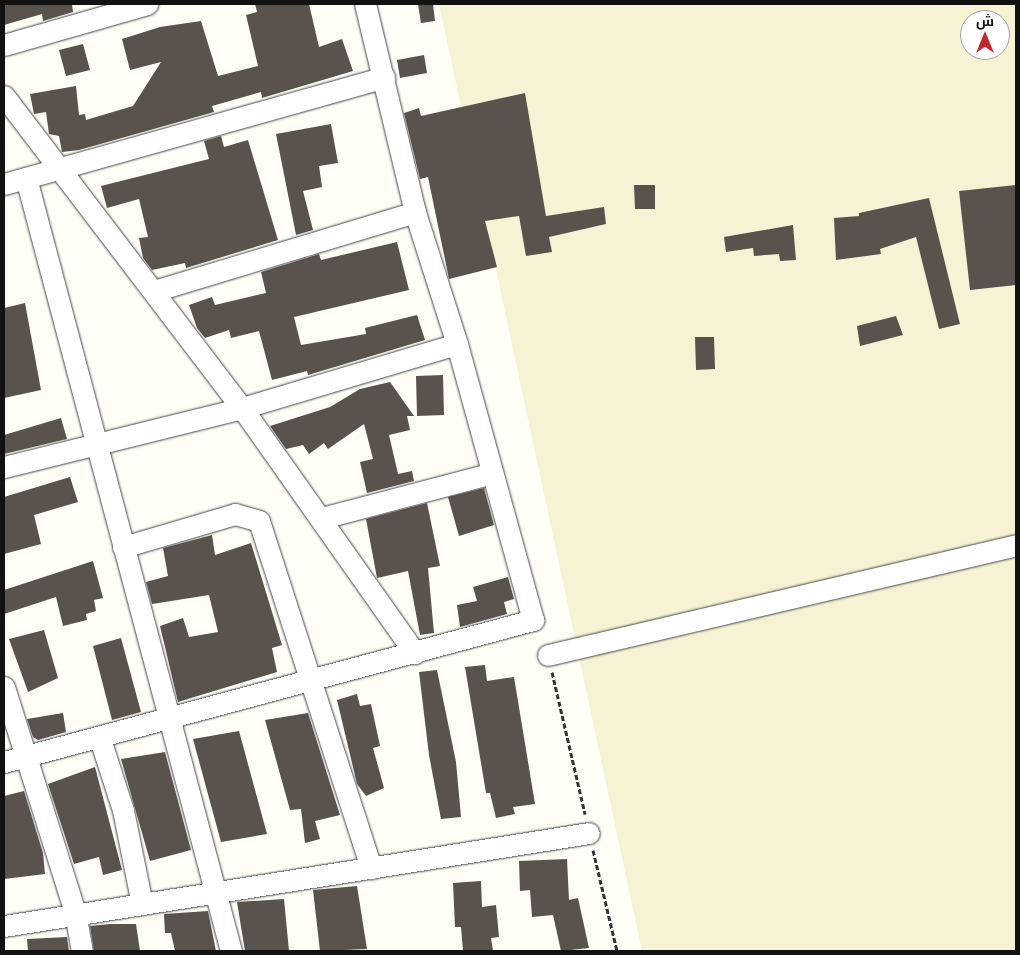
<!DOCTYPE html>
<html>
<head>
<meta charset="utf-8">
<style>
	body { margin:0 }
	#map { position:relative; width:1020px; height:955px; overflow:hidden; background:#fffdf5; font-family:Lora,Cairo,serif }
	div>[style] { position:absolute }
	.farmland>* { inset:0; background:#f6f3d4 }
	.building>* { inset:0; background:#5a524d }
	.path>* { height:3px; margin-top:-1.5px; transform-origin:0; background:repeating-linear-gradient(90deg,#333 0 5px,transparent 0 7.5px) }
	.roads { filter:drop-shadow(0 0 1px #444) drop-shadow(0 0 1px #444) }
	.minor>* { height:21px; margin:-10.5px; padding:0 10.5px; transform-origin:10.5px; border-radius:10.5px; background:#fff }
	span { translate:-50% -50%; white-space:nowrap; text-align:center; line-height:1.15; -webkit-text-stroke:5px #fff; paint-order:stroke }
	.frame { position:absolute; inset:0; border:5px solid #111; pointer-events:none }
	.north { position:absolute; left:960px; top:10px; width:50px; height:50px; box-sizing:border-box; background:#fff; border:1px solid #a0a0a0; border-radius:50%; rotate:0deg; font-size:14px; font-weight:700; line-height:20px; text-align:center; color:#111 }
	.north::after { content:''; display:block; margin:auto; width:18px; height:22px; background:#c4262e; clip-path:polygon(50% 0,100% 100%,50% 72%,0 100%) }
</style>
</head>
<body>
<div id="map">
	<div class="farmland">
		<div style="clip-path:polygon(evenodd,439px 4px,1016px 4px,1016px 951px,642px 951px,439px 4px,970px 20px,1000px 20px,1000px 50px,970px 50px,970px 20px)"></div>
	</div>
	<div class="building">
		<div style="clip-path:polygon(4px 4px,72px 4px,73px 12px,43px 21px,42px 14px,4px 25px)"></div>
		<div style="clip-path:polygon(255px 4px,309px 4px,319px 47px,342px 39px,353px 71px,262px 98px,261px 92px,212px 106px,214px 112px,79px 150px,62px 152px,59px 136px,49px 134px,46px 112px,34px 114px,30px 94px,76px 86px,79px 115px,85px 114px,86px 120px,133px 106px,161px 62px,130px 70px,122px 39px,160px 27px,201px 21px,218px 76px,258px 66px,246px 15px,257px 12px)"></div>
		<div style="clip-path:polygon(418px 4px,433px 4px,435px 21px,421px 23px)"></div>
		<div style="clip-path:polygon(83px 44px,90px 70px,66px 76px,59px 50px)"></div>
		<div style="clip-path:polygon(424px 55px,427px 73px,400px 78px,397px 60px)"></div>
		<div style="clip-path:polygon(525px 93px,546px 216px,604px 207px,606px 224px,549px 237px,552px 252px,526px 256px,519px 216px,485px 221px,497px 267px,449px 279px,428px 177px,420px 179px,404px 113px,419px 108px,421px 116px)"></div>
		<div style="clip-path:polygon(331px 124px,338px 163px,319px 166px,322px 187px,303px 191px,313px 230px,296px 235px,276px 134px)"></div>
		<div style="clip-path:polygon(221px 136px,224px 147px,248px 140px,278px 240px,186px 268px,185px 263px,152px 270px,143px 258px,139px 238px,148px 237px,139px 199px,107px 208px,101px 186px,209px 159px,204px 141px)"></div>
		<div style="clip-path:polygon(634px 185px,655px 185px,655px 209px,635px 209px)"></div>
		<div style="clip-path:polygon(1016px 185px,1016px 285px,970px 290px,959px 191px)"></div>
		<div style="clip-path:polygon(929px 198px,960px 324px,939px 329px,916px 237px,880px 249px,881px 254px,836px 260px,834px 218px,859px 216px,859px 213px)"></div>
		<div style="clip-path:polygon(793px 225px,796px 260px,780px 261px,779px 254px,754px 256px,753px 248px,726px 252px,724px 237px)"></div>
		<div style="clip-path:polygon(397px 242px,409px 290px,294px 317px,301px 345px,366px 334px,365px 328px,417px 315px,425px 340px,308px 375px,307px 371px,272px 380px,259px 331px,231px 338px,229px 330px,205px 338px,197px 328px,189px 305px,212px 297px,215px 305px,266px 293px,261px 272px,319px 254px,321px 260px)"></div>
		<div style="clip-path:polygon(25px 303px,41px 390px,4px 398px,4px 308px)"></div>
		<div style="clip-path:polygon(896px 316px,903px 335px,860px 346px,857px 326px)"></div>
		<div style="clip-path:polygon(695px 337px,714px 337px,715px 369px,696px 370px)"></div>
		<div style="clip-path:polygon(443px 375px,444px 415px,417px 416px,416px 376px)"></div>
		<div style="clip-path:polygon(390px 382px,414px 416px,407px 416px,410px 430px,389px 435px,398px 474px,412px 471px,414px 481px,367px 493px,360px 462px,373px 459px,364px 424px,328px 449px,324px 443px,309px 454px,303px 445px,286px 449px,270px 426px,330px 407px,360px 389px)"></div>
		<div style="clip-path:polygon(61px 418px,67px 439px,4px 454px,4px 435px)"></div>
		<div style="clip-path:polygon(70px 477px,78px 502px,34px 515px,41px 544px,4px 554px,4px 497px)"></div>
		<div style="clip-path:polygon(484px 488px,494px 525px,459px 536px,448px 497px)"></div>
		<div style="clip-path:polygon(427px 503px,440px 566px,428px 568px,434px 633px,420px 635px,408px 571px,377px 578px,366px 519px)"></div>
		<div style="clip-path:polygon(212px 535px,215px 555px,251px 543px,282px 645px,272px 648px,277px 672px,178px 702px,160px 626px,183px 618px,189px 637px,218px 632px,209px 595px,152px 604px,146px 582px,168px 576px,163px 548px)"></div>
		<div style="clip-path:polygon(93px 561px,103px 598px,94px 600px,96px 611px,86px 614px,87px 620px,63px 626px,56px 597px,4px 614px,4px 590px)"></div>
		<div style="clip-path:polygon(508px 577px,514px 599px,504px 602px,507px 614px,460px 627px,457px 605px,477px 601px,473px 587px)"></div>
		<div style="clip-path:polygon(44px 630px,58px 678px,28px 692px,9px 639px)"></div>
		<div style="clip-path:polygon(121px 638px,141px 712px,112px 720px,93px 646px)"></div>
		<div style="clip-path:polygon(485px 665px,487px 681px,514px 677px,535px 804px,513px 807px,515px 814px,496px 818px,490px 793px,486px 793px,465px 667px)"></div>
		<div style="clip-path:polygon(437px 670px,456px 762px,461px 817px,441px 819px,429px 755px,419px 672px)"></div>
		<div style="clip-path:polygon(357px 694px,360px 706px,371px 704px,380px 746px,373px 748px,384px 788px,366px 796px,357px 784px,337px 700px)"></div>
		<div style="clip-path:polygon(63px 713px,66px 732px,38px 740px,33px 737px,27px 719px)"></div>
		<div style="clip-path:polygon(308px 713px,340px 815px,315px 821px,320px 839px,305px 843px,301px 809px,290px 810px,265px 720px)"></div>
		<div style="clip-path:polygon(239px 731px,267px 834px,221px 842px,193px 739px)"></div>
		<div style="clip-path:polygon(165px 752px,191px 850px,150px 861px,121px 759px)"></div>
		<div style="clip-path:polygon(95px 767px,122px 870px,103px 875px,99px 857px,74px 864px,48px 784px)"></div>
		<div style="clip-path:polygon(24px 791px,43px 853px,45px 874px,4px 879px,4px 796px)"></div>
		<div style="clip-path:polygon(567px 859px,569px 900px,578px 898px,589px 948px,561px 951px,553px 915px,532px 917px,530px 890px,520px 891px,519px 861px)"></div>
		<div style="clip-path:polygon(481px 881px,482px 907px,496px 905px,499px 937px,491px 938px,493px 951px,463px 951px,461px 927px,455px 927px,453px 883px)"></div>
		<div style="clip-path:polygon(357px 886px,367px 949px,320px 951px,313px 890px)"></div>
		<div style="clip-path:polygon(284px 899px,289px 951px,245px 951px,237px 902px)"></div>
		<div style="clip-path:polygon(208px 911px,216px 951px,175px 951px,171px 933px,165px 933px,164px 914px)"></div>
		<div style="clip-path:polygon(110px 924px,136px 924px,140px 951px,94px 951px,90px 926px)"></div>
		<div style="clip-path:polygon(67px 937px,69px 951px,28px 951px,27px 939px)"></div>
	</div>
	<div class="path">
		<div style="left:552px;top:672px;width:146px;rotate:76.9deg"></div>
		<div style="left:593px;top:850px;width:104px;rotate:76.6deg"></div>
	</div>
	<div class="roads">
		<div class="minor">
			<div style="left:4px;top:45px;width:149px;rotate:-16deg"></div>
			<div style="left:4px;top:96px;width:392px;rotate:52.7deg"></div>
			<div style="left:242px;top:408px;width:300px;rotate:54.8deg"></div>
			<div style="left:26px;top:178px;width:800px;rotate:75.15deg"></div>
			<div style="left:4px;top:184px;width:395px;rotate:-15.7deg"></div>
			<div style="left:154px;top:291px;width:273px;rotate:-16.8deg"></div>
			<div style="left:4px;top:467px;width:245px;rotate:-13.9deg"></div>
			<div style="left:242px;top:408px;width:224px;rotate:-16.6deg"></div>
			<div style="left:322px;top:518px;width:176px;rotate:-14.8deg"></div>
			<div style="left:123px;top:547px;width:117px;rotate:-16.4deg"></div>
			<div style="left:235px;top:514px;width:25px;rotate:16deg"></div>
			<div style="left:259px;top:521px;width:365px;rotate:72.1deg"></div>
			<div style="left:548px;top:655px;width:481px;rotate:-13.2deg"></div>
			<div style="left:4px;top:687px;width:236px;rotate:72.5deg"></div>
			<div style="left:75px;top:912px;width:40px;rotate:80deg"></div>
			<div style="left:100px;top:739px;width:75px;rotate:72.1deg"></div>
			<div style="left:123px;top:810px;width:96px;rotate:78.6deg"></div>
			<div style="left:4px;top:762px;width:548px;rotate:-15.03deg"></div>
			<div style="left:533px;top:620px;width:286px;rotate:-105.4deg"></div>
			<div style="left:457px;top:344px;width:139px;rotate:-107.7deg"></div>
			<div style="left:415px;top:212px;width:214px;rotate:-103.5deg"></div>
			<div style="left:4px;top:926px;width:592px;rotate:-9.03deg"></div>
		</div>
	</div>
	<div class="frame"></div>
	<div class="north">ش</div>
</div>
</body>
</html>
